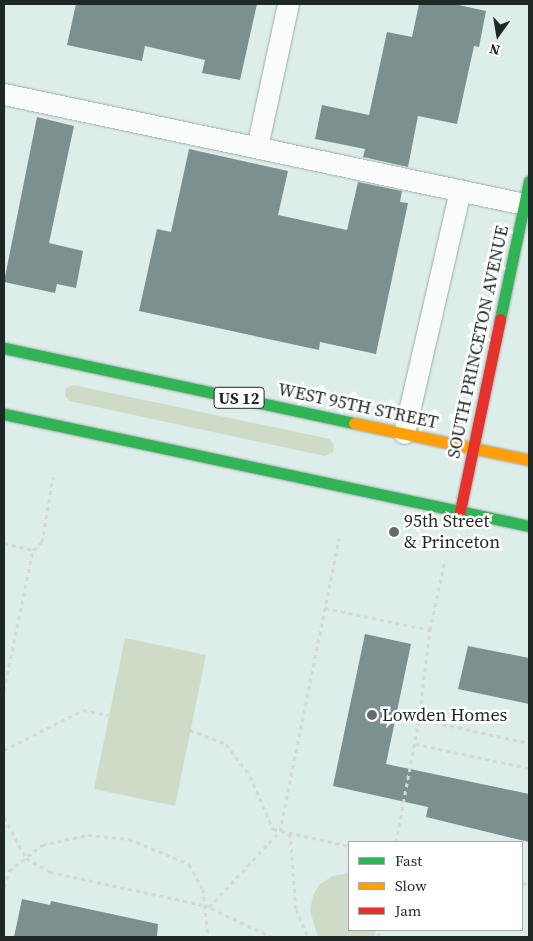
<!DOCTYPE html>
<html>
<head>
<meta charset="utf-8">
<style>
	body { margin:0 }
	#map { position:relative; width:533px; height:941px; overflow:hidden; background:#ddedea; font-family:"Source Serif 4",serif }
	div>[style] { position:absolute }
	.green>* { inset:0; background:#cedcc7 }
	.building>* { inset:0; background:#7c9090 }
	.path>* { height:3px; margin-top:-1.5px; transform-origin:0; background:repeating-linear-gradient(90deg,#d4d8d7 0 4px,transparent 0 8px) }
	.roads { filter:drop-shadow(0 0 1px #a0adaa) drop-shadow(0 0 1px #a0adaa) }
	.lane>* { height:21px; margin:-10.5px; padding:0 10.5px; transform-origin:10.5px; border-radius:10.5px; background:#fafcfc }
	.fast>* { height:11px; margin:-5.5px; padding:0 5.5px; transform-origin:5.5px; border-radius:5.5px; background:#30b455 }
	.slow>* { height:11px; margin:-5.5px; padding:0 5.5px; transform-origin:5.5px; border-radius:5.5px; background:#ff9f0a }
	.jam>* { height:11px; margin:-5.5px; padding:0 5.5px; transform-origin:5.5px; border-radius:5.5px; background:#e5322d }
	.dots>* { width:14px; height:14px; translate:-50% -50%; box-sizing:border-box; border:2px solid #fff; border-radius:50% }
	span { translate:-50% -50%; white-space:nowrap; text-align:center; line-height:1.15; -webkit-text-stroke:5px #fff; paint-order:stroke }
	.shield-label span { padding:1px 4px; background:#fff; border:1px solid; border-radius:4px; -webkit-text-stroke-width:0 }
	.shield-label { font-size:16px; color:#1e2826; font-weight:700 }
	.street-label { font-size:18px; color:#1e2826 }
	.poi-label { font-size:18px; color:#1e2826 }
	.left { translate:0 -50%; text-align:left }
	.frame { position:absolute; inset:0; border:5px solid #1e2826; pointer-events:none }
	.legend { position:absolute; left:348px; top:841px; width:175px; height:90px; box-sizing:border-box; background:#fff; border:1px solid #a5a9a8; margin:0; padding:6px 9px; list-style:none; font-size:15px; color:#1e2826 }
	.legend li { display:flex; align-items:center; gap:10px; height:25px }
	.legend b { width:25px; border:1px solid #a5a9a8 }
	.north { position:absolute; left:473px; top:10px; width:50px; height:50px; -webkit-text-stroke:4px #fff; paint-order:stroke; rotate:193deg; font-size:14px; font-weight:700; line-height:20px; text-align:center; color:#1e2826 }
	.north::after { content:''; display:block; margin:auto; width:18px; height:22px; background:#1e2826; clip-path:polygon(50% 0,100% 100%,50% 72%,0 100%) }
</style>
</head>
<body>
<div id="map">
	<div class="green">
		<div style="clip-path:polygon(73px 385px,330px 439px,334px 446px,333px 452px,325px 456px,69px 401px,65px 395px,66px 388px)"></div>
		<div style="clip-path:polygon(125px 638px,206px 655px,175px 806px,94px 789px)"></div>
		<div style="clip-path:polygon(349px 873px,349px 930px,376px 930px,374px 937px,318px 937px,310px 911px,313px 895px,320px 884px,333px 876px)"></div>
	</div>
	<div class="building">
		<div style="clip-path:polygon(76px 4px,257px 4px,240px 80px,202px 73px,205px 60px,145px 46px,142px 61px,67px 45px)"></div>
		<div style="clip-path:polygon(419px 4px,454px 4px,486px 11px,479px 47px,474px 46px,457px 124px,418px 116px,408px 167px,363px 157px,365px 149px,315px 139px,322px 105px,369px 115px,387px 32px,412px 37px)"></div>
		<div style="clip-path:polygon(37px 117px,74px 126px,49px 243px,83px 251px,76px 288px,57px 284px,55px 293px,4px 282px)"></div>
		<div style="clip-path:polygon(189px 149px,288px 171px,278px 215px,347px 230px,358px 182px,402px 191px,400px 202px,408px 203px,376px 354px,320px 342px,319px 350px,139px 311px,157px 229px,171px 232px)"></div>
		<div style="clip-path:polygon(365px 634px,411px 644px,386px 764px,529px 794px,529px 842px,426px 817px,428px 807px,333px 786px)"></div>
		<div style="clip-path:polygon(468px 646px,529px 658px,529px 704px,458px 689px)"></div>
		<div style="clip-path:polygon(22px 899px,50px 905px,51px 901px,158px 924px,157px 937px,14px 937px)"></div>
	</div>
	<div class="path">
		<div style="left:4px;top:543px;width:30px;rotate:14deg"></div>
		<div style="left:325px;top:608px;width:107px;rotate:11.8deg"></div>
		<div style="left:4px;top:690px;width:143px;rotate:-78.3deg"></div>
		<div style="left:33px;top:550px;width:12px;rotate:-42deg"></div>
		<div style="left:42px;top:542px;width:66px;rotate:-80.4deg"></div>
		<div style="left:419px;top:719px;width:113px;rotate:12.3deg"></div>
		<div style="left:190px;top:730px;width:39px;rotate:21deg"></div>
		<div style="left:226px;top:744px;width:40px;rotate:53deg"></div>
		<div style="left:250px;top:776px;width:58px;rotate:66.5deg"></div>
		<div style="left:273px;top:829px;width:78px;rotate:12.6deg"></div>
		<div style="left:415px;top:744px;width:116px;rotate:11.9deg"></div>
		<div style="left:4px;top:750px;width:89px;rotate:-26.9deg"></div>
		<div style="left:83px;top:710px;width:26px;rotate:11deg"></div>
		<div style="left:4px;top:817px;width:47px;rotate:61.8deg"></div>
		<div style="left:26px;top:858px;width:28px;rotate:30deg"></div>
		<div style="left:50px;top:872px;width:157px;rotate:12.1deg"></div>
		<div style="left:204px;top:905px;width:75px;rotate:25.2deg"></div>
		<div style="left:290px;top:833px;width:76px;rotate:85.5deg"></div>
		<div style="left:296px;top:909px;width:30px;rotate:67deg"></div>
		<div style="left:396px;top:842px;width:125px;rotate:-79.4deg"></div>
		<div style="left:419px;top:719px;width:90px;rotate:-83deg"></div>
		<div style="left:430px;top:630px;width:72px;rotate:-77.9deg"></div>
		<div style="left:522px;top:883px;width:7px;rotate:16deg"></div>
		<div style="left:4px;top:887px;width:17px;rotate:-73deg"></div>
		<div style="left:9px;top:871px;width:42px;rotate:-38.2deg"></div>
		<div style="left:42px;top:845px;width:47px;rotate:-12.3deg"></div>
		<div style="left:88px;top:835px;width:41px;rotate:5.6deg"></div>
		<div style="left:129px;top:839px;width:65px;rotate:22.6deg"></div>
		<div style="left:189px;top:864px;width:29px;rotate:61deg"></div>
		<div style="left:203px;top:889px;width:48px;rotate:84.1deg"></div>
		<div style="left:209px;top:907px;width:104px;rotate:-46.9deg"></div>
		<div style="left:280px;top:831px;width:299px;rotate:-78.6deg"></div>
		<div style="left:378px;top:937px;width:7px;rotate:-74deg"></div>
	</div>
	<div class="roads">
		<div class="lane">
			<div style="left:4px;top:94px;width:537px;rotate:11.94deg"></div>
			<div style="left:257px;top:147px;width:146px;rotate:-77.8deg"></div>
			<div style="left:404px;top:433px;width:249px;rotate:-77deg"></div>
		</div>
		<div class="fast">
			<div style="left:500px;top:319px;width:141px;rotate:-78.1deg"></div>
			<div style="left:4px;top:348px;width:358px;rotate:12.1deg"></div>
			<div style="left:4px;top:414px;width:537px;rotate:12.04deg"></div>
		</div>
		<div class="slow">
			<div style="left:354px;top:423px;width:179px;rotate:11.9deg"></div>
		</div>
		<div class="jam">
			<div style="left:460px;top:511px;width:196px;rotate:-78.2deg"></div>
		</div>
	</div>
	<div class="dots">
		<div style="left:394px;top:532px;background:#616d6b"></div>
		<div style="left:372px;top:715px;background:#616d6b"></div>
	</div>
	<div class="shield-label">
		<span style="left:239px;top:398px">US 12</span>
	</div>
	<div class="street-label">
		<span style="left:478px;top:342px;rotate:-78deg">SOUTH PRINCETON AVENUE</span>
		<span style="left:358px;top:406px;rotate:12deg">WEST 95TH STREET</span>
	</div>
	<div class="poi-label">
		<span class="left" style="left:404px;top:532px">95th Street<br>&amp; Princeton</span>
		<span class="left" style="left:382px;top:715px">Lowden Homes</span>
	</div>
	<div class="frame"></div>
	<ul class="legend">
	<li><b style="height:6px;background:#30b455"></b>Fast</li>
	<li><b style="height:6px;background:#ff9f0a"></b>Slow</li>
	<li><b style="height:6px;background:#e5322d"></b>Jam</li>
	</ul>
	<div class="north">N</div>
</div>
</body>
</html>
